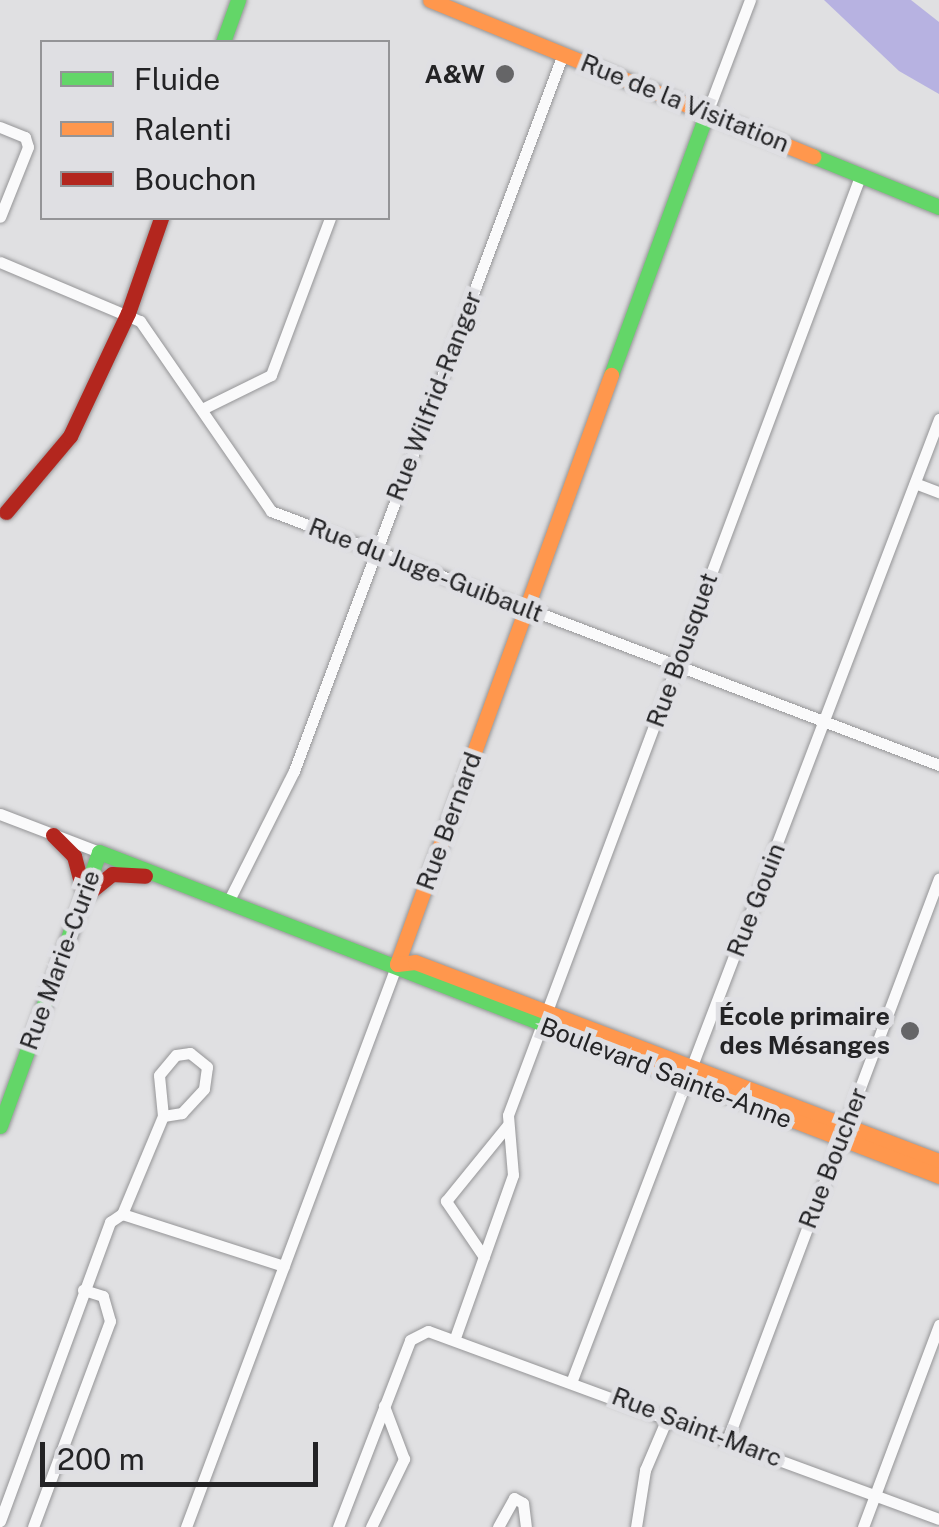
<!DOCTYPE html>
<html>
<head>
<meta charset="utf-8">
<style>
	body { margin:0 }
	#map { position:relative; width:939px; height:1527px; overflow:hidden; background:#e0e0e2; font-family:"Public Sans",sans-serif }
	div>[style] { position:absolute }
	.water>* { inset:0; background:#b7b2e1 }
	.roads { filter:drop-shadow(0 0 2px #959597) drop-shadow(0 0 2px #959597) }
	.street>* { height:11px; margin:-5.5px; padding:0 5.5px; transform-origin:5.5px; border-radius:5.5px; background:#fafafb }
	.fast>* { height:15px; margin:-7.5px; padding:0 7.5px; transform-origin:7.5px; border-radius:7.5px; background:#63d668 }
	.slow>* { height:15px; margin:-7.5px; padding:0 7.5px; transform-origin:7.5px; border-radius:7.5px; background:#ff974d }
	.jam>* { height:15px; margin:-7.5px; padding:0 7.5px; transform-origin:7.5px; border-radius:7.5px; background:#b3261e }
	.dots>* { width:28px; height:28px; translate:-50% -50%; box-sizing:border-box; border:5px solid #dfdfe3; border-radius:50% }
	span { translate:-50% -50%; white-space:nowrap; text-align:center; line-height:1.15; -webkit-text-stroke:10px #dfdfe3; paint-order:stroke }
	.poi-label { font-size:25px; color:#232325; font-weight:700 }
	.right { translate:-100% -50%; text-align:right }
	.street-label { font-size:25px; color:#232325 }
	.legend { position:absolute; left:40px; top:40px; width:350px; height:180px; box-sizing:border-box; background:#dfdfe3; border:2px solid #949497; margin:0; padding:12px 18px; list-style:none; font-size:30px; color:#232325 }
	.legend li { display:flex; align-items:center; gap:20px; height:50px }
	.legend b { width:50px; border:2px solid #949497 }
	.scale { position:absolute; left:40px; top:1442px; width:278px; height:45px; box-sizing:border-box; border:5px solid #232325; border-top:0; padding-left:12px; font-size:30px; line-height:35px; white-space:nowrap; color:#232325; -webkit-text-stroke:8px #dfdfe3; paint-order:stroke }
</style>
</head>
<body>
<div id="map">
	<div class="water">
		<div style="clip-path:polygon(824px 0,911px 0,939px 22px,939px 94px,899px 71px)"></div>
	</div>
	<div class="roads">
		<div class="street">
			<div style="left:707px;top:113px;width:121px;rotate:-69.2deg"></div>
			<div style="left:0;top:127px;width:27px;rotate:22deg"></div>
			<div style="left:25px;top:137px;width:10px;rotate:73deg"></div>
			<div style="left:28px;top:147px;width:75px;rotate:111.8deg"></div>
			<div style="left:0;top:262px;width:152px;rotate:22.9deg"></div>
			<div style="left:140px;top:321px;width:231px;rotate:55.4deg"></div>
			<div style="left:271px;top:511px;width:715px;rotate:20.82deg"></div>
			<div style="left:202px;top:409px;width:77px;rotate:-26.2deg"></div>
			<div style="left:271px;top:375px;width:168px;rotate:-69.4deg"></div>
			<div style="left:915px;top:483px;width:26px;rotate:21deg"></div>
			<div style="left:0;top:814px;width:106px;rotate:21deg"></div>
			<div style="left:229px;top:900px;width:144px;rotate:-63.3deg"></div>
			<div style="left:294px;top:771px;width:766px;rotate:-69.44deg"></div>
			<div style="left:190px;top:1053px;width:22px;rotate:39deg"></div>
			<div style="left:207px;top:1067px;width:22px;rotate:98deg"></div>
			<div style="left:204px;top:1089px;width:33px;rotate:133deg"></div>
			<div style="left:182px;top:1113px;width:19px;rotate:171deg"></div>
			<div style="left:163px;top:1116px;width:41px;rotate:-95.6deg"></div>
			<div style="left:159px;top:1075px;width:26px;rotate:-50deg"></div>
			<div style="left:176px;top:1055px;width:14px;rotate:-8deg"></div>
			<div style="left:122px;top:1214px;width:170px;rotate:17.8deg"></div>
			<div style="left:122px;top:1214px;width:106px;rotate:-67.3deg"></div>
			<div style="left:484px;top:1257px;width:68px;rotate:-124.2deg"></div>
			<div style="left:446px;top:1201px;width:97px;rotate:-50.9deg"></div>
			<div style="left:456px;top:1335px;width:170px;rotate:-70.4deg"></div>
			<div style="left:513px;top:1175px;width:60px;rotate:-94.8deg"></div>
			<div style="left:508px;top:1115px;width:1005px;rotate:-69.44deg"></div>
			<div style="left:572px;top:1380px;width:1029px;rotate:-69.1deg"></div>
			<div style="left:728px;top:1438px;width:598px;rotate:-69.35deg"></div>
			<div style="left:0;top:1521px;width:319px;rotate:-69.8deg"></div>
			<div style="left:110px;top:1222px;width:14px;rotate:-34deg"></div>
			<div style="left:33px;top:1527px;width:220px;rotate:-69.5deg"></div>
			<div style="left:110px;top:1321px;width:26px;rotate:-106deg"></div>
			<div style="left:103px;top:1296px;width:21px;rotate:-163deg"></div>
			<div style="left:186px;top:1527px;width:601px;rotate:-69.46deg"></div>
			<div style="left:338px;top:1527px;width:200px;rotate:-68.9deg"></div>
			<div style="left:410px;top:1340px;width:20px;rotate:-27deg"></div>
			<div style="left:428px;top:1331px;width:544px;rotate:20.2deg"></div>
			<div style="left:371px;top:1527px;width:76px;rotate:-64.1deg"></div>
			<div style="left:404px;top:1459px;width:57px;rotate:-110.7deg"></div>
			<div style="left:498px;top:1527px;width:33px;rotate:-61deg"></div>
			<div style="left:514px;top:1498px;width:10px;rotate:29deg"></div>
			<div style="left:523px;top:1503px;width:24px;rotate:83deg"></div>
			<div style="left:636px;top:1527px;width:58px;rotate:-81deg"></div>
			<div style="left:645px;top:1470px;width:59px;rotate:-66.9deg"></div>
			<div style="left:863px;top:1527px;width:216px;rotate:-69.4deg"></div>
		</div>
		<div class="fast">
			<div style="left:223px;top:42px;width:45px;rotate:-70.3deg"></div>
			<div style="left:813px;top:156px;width:136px;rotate:22deg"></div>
			<div style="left:611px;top:375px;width:279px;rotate:-69.9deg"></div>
			<div style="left:0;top:1126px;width:291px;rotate:-70.1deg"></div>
			<div style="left:99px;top:852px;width:540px;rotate:21.15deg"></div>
		</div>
		<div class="slow">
			<div style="left:430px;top:0;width:414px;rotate:22.2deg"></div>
			<div style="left:397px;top:964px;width:627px;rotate:-70.03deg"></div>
			<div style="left:397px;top:964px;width:18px;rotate:-6deg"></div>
			<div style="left:415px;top:962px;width:561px;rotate:20.8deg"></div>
			<div style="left:603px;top:1047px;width:360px;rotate:21deg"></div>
		</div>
		<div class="jam">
			<div style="left:6px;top:512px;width:99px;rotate:-49.9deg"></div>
			<div style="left:70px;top:436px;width:136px;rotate:-64.8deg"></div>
			<div style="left:128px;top:313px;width:101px;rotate:-70.8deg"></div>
			<div style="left:53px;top:835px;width:30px;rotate:45deg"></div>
			<div style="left:74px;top:856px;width:34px;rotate:75deg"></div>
			<div style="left:86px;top:895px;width:33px;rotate:-39deg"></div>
			<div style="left:112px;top:874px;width:33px;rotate:3deg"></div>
		</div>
	</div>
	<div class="dots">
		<div style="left:505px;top:74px;background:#656567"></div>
		<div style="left:910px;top:1031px;background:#656567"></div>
	</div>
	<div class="poi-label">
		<span class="right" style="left:485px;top:74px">A&amp;W</span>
		<span class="right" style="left:890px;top:1031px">École primaire<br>des Mésanges</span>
	</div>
	<div class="street-label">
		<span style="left:685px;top:103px;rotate:22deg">Rue de la Visitation</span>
		<span style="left:434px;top:396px;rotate:-69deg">Rue Wilfrid-Ranger</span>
		<span style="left:426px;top:570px;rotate:21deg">Rue du Juge-Guibault</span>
		<span style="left:682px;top:650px;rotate:-70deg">Rue Bousquet</span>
		<span style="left:449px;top:821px;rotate:-70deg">Rue Bernard</span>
		<span style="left:756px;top:900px;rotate:-69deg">Rue Gouin</span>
		<span style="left:60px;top:960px;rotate:-70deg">Rue Marie-Curie</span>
		<span style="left:666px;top:1073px;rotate:21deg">Boulevard Sainte-Anne</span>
		<span style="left:833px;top:1158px;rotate:-69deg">Rue Boucher</span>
		<span style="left:697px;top:1427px;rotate:21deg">Rue Saint-Marc</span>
	</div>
	<ul class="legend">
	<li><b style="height:12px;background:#63d668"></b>Fluide</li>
	<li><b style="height:12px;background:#ff974d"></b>Ralenti</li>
	<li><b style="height:12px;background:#b3261e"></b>Bouchon</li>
	</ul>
	<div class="scale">200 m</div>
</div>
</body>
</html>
